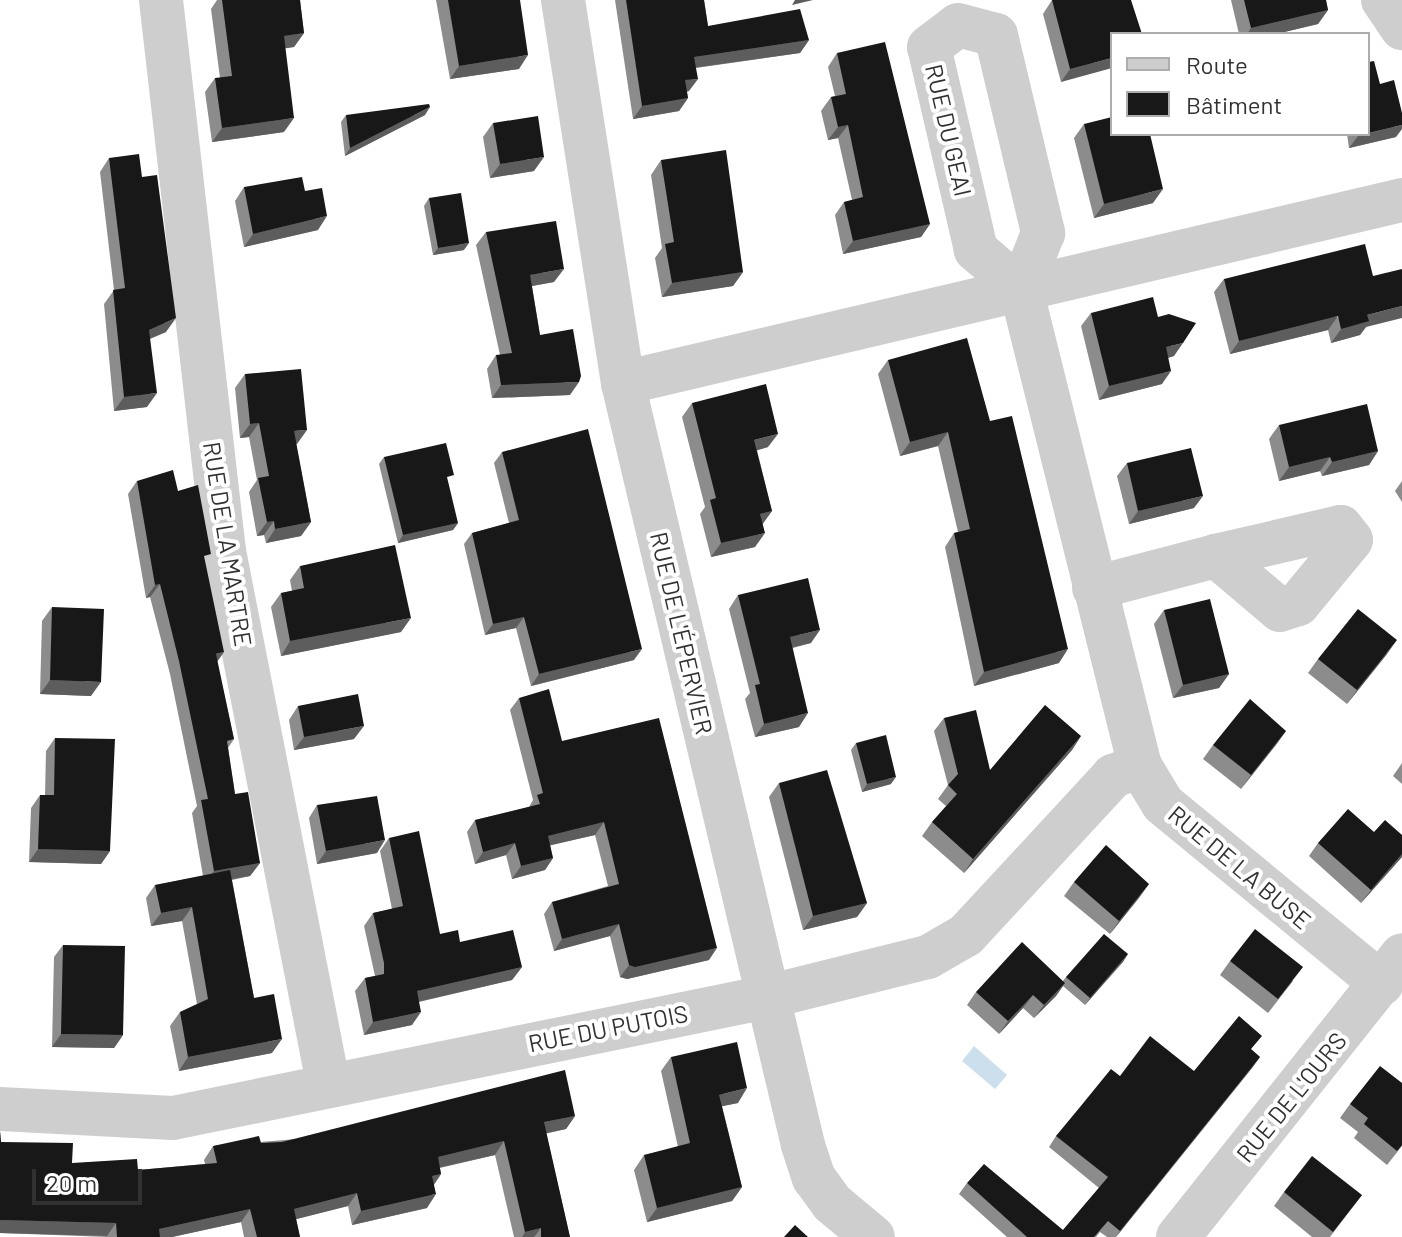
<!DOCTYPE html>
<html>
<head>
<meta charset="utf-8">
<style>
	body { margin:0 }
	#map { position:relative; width:1402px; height:1237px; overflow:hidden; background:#fff; font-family:Barlow,sans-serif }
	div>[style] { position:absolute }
	.water>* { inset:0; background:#ccdfed }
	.minor>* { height:44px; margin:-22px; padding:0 22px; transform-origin:22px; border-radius:22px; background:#cecece }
	.wall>* { inset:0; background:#8c8c8c }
	.shaded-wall>* { inset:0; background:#5d5d5d }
	.building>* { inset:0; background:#181818 }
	span { translate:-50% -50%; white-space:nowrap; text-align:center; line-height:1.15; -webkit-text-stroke:8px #fff; paint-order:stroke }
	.street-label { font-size:24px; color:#313131 }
	.legend { position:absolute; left:1110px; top:32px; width:260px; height:104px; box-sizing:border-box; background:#fff; border:2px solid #adadad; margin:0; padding:10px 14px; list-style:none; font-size:24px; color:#313131 }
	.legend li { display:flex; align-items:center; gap:16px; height:40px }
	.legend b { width:40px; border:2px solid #adadad }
	.scale { position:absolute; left:32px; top:1169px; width:110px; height:36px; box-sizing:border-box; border:4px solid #313131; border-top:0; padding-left:10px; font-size:24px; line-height:28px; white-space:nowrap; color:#313131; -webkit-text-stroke:6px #fff; paint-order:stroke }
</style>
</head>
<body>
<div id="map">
	<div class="water">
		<div style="clip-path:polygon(974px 1046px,1007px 1075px,995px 1089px,962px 1061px)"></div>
	</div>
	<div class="minor">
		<div style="left:161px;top:0;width:555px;rotate:83.48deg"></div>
		<div style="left:224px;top:551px;width:542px;rotate:78.94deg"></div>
		<div style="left:563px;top:0;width:388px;rotate:81.1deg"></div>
		<div style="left:623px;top:383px;width:783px;rotate:76.71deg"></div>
		<div style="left:803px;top:1145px;width:35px;rotate:72deg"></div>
		<div style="left:814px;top:1178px;width:31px;rotate:54deg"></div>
		<div style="left:832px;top:1203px;width:53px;rotate:39.7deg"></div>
		<div style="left:1383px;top:0;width:34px;rotate:56deg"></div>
		<div style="left:958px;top:25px;width:39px;rotate:15deg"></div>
		<div style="left:996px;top:35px;width:204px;rotate:76.6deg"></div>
		<div style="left:1043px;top:233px;width:60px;rotate:111.4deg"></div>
		<div style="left:1021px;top:289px;width:60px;rotate:-139.1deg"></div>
		<div style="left:976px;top:250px;width:208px;rotate:-103deg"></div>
		<div style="left:929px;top:47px;width:36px;rotate:-37deg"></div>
		<div style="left:1021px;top:289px;width:492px;rotate:76deg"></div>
		<div style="left:1140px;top:766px;width:44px;rotate:58.8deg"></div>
		<div style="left:1163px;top:804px;width:283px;rotate:39.4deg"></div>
		<div style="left:623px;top:383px;width:800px;rotate:-13.22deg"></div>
		<div style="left:1094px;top:588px;width:126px;rotate:-14.7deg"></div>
		<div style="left:1216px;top:556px;width:128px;rotate:-13.1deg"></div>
		<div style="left:1341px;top:527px;width:16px;rotate:52deg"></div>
		<div style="left:1351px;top:540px;width:83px;rotate:129.6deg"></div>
		<div style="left:1298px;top:604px;width:19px;rotate:162deg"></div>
		<div style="left:1280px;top:610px;width:84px;rotate:-139.8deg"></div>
		<div style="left:0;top:1109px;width:173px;rotate:3deg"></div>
		<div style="left:173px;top:1118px;width:606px;rotate:-11.51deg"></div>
		<div style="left:767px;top:997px;width:166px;rotate:-14deg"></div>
		<div style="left:928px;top:957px;width:44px;rotate:-30.1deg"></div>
		<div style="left:966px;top:935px;width:217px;rotate:-47.2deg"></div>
		<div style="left:1113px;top:776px;width:29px;rotate:-20deg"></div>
		<div style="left:1178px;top:1237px;width:360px;rotate:-51.5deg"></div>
	</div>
	<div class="wall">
		<div style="clip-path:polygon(217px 0,300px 0,304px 33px,294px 47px,285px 48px,284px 132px,212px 142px,205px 92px,215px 78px,220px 78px,211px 9px)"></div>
		<div style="clip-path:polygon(436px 0,520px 0,519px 69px,450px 79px)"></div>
		<div style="clip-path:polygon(615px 0,704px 0,708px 26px,809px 40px,800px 53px,696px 68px,689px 91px,687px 92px,688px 98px,679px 111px,633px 119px)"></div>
		<div style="clip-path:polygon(1052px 0,1142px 34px,1061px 82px,1043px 14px)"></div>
		<div style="clip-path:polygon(1231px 0,1326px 0,1328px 10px,1318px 24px,1276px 34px,1239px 34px)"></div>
		<div style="clip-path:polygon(837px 53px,930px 224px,921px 237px,843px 254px,835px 215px,844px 202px,852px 200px,838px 138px,828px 140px,821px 111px,831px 97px,835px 96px,828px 67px)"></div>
		<div style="clip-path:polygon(1380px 84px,1396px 137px,1349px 148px,1347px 134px,1368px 134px)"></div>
		<div style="clip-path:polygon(346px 115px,425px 115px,345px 156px,341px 122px)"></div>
		<div style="clip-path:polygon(493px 123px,534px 171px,490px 178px,483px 137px)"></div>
		<div style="clip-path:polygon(1084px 124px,1153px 203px,1094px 218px,1074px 138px)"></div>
		<div style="clip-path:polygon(109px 158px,142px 177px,166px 332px,150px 339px,147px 407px,114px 411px,104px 304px,114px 290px,100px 172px)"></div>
		<div style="clip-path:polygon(661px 160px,743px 272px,733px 286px,662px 297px,655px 258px,662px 248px,651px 175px)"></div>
		<div style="clip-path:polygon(244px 187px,305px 191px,318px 230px,244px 247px,235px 201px)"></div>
		<div style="clip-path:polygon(429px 198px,464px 250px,433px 255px,424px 206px)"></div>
		<div style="clip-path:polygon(486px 232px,554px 282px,532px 286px,540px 335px,570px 395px,492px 398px,487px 369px,496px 355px,500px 355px,476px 245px)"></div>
		<div style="clip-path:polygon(1224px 279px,1366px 327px,1360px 335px,1331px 343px,1328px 330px,1230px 354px,1214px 292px)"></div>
		<div style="clip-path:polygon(1091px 313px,1158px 317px,1174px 356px,1168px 358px,1162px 384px,1099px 400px,1081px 326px)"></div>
		<div style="clip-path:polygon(888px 360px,990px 421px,1059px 663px,974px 686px,945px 547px,954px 533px,958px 532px,938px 446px,900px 456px,878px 374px)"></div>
		<div style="clip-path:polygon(245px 374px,297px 444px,296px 444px,311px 522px,301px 536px,266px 543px,264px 535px,257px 536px,249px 492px,257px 480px,249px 437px,240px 438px,235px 388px)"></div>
		<div style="clip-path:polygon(692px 403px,768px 447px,757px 450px,772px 511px,762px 524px,755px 547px,711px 557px,700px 514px,705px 507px,682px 417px)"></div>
		<div style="clip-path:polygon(1279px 425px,1378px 451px,1369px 465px,1322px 476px,1320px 471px,1279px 481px,1269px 439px)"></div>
		<div style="clip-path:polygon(502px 452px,634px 660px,531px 686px,516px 628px,485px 635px,464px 544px,472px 533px,509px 523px,494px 463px)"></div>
		<div style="clip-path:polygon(384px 457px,458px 523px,453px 530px,398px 543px,379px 464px)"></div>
		<div style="clip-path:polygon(1127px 463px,1194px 508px,1129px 524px,1117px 476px)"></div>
		<div style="clip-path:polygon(137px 481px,178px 491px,205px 562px,217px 662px,234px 739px,228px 748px,235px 794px,260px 863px,250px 876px,232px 880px,254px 998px,272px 1053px,179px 1071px,170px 1026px,180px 1012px,197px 1004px,182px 921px,151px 926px,146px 898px,155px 885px,203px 876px,192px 813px,197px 806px,170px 674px,150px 597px,146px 598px,128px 494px)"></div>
		<div style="clip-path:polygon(1402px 481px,1402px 502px,1395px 491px)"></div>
		<div style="clip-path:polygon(300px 566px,401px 632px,281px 656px,271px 607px,281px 593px,292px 591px,290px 580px)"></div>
		<div style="clip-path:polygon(738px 595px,811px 643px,793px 648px,799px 727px,755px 737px,745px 699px,750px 693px,729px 609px)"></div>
		<div style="clip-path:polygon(52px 607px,91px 696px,40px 694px,42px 621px)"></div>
		<div style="clip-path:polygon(1164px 610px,1229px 674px,1219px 688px,1173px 698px,1154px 624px)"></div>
		<div style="clip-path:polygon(1387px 654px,1347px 704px,1308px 673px,1318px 659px)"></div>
		<div style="clip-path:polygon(519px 698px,562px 741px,709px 960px,627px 979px,620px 977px,610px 936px,554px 951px,544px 914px,552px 902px,608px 886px,595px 835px,550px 845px,553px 858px,545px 870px,512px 879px,506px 855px,475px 864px,467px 832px,475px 820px,529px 807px,533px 800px,510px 710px)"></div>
		<div style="clip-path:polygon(298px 706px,354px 739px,294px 750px,289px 720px)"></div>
		<div style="clip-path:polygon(944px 718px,990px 770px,1081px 736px,1072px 750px,964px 873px,922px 836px,932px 822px,946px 806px,938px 799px,948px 785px,934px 731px)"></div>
		<div style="clip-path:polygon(1286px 731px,1241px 789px,1203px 759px,1213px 745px)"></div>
		<div style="clip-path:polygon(55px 738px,110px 851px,101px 864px,29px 862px,31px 808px,40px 795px,45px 795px,46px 751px)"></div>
		<div style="clip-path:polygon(856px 743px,891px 784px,862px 792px,851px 750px)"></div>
		<div style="clip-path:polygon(1402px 763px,1402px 784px,1393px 776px)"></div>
		<div style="clip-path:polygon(779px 783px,867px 903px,857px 917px,803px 930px,769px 797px)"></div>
		<div style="clip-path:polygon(317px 805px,377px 853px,317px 864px,309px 818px)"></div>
		<div style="clip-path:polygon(1374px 832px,1402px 835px,1402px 857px,1361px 903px,1309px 856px,1318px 843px)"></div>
		<div style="clip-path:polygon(389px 838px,440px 934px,522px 967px,512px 980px,419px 1002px,412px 1025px,364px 1035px,355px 991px,365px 978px,375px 976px,364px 926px,373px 913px,392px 909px,380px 851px)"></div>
		<div style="clip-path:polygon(1074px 882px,1149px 884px,1110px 934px,1064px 896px)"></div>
		<div style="clip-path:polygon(63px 945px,123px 1035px,114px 1048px,52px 1047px,54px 957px)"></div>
		<div style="clip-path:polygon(1128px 954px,1085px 1005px,1063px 986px,1056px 996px,1034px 1018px,1023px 1008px,999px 1034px,967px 1005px,976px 992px,1063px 981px,1066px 977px)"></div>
		<div style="clip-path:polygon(1230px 961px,1293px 981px,1268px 1013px,1220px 975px)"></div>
		<div style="clip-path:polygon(1252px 1050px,1260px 1057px,1252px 1068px,1116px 1237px,1107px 1237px,1100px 1232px,1096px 1237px,1007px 1237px,959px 1194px,967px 1183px,1063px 1230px,1099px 1188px,1049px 1147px,1056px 1136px,1120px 1076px,1194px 1071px)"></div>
		<div style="clip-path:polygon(671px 1057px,738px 1103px,722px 1106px,742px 1187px,732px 1201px,647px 1222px,634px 1170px,644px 1155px,678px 1147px,661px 1071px)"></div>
		<div style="clip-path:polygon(1402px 1083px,1402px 1146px,1387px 1165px,1354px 1138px,1358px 1132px,1340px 1118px,1350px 1104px)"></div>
		<div style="clip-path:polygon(575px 1116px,566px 1129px,546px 1133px,570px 1237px,514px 1237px,495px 1155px,440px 1168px,441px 1174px,434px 1185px,427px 1208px,352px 1225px,348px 1206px,296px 1219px,300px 1237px,244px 1237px,241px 1222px,172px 1237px,107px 1237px,0 1233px,0 1131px,1px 1142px,72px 1163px,138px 1170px,205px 1164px,204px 1160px,213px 1146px)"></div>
		<div style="clip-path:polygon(1284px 1192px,1362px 1195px,1330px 1237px,1312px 1237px,1274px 1206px)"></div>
	</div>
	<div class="shaded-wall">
		<div style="clip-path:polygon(795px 0,813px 0,792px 5px)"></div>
		<div style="clip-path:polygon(1328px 10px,1318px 24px,1276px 34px,1247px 34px,1251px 28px)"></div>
		<div style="clip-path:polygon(304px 33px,294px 47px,274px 50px,284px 36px)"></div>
		<div style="clip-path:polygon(809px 40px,800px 53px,685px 69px,694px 57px)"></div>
		<div style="clip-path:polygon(528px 55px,519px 69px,450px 79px,459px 66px)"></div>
		<div style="clip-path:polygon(1112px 58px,1112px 68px,1061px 82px,1070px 69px)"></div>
		<div style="clip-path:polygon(698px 79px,689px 91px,676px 93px,685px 80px)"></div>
		<div style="clip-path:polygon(688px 98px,679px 111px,633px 119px,642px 106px)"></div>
		<div style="clip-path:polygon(430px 107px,425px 115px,345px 156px,350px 148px)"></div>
		<div style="clip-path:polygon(294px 118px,284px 132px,212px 142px,222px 128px)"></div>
		<div style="clip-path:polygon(848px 125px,838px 138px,828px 140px,838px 127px)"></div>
		<div style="clip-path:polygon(1402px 125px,1402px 129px,1396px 137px,1349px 148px,1358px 136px)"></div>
		<div style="clip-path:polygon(544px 157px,534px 171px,490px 178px,500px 164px)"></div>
		<div style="clip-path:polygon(1163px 189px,1153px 203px,1094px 218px,1104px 204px)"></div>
		<div style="clip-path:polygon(327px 216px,318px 230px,244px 247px,253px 234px)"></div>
		<div style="clip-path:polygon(930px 224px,921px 237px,843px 254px,853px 241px)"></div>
		<div style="clip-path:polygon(469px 243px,464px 250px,433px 255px,438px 248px)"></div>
		<div style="clip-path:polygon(564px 269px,554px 282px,521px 288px,530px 275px)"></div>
		<div style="clip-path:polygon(743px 272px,733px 286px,662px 297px,672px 283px)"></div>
		<div style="clip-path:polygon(1402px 306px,1402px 318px,1366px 327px,1360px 335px,1331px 343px,1341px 329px,1367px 315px)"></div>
		<div style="clip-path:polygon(1338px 316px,1328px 330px,1230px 354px,1239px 341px)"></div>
		<div style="clip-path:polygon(176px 318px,166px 332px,139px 343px,149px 330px)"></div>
		<div style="clip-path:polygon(1183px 343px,1174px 356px,1156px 361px,1166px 347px)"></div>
		<div style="clip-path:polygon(1171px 371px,1162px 384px,1099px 400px,1109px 386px)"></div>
		<div style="clip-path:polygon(579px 382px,570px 395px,492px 398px,501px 385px)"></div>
		<div style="clip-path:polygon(157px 393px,147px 407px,114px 411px,124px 397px)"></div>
		<div style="clip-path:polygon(259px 423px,249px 437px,240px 438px,250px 424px)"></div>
		<div style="clip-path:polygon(307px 430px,297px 444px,284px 445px,294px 431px)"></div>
		<div style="clip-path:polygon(948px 432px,938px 446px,900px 456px,910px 442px)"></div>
		<div style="clip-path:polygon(778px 434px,768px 447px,745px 454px,754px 440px)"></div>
		<div style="clip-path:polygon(1378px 451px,1369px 465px,1322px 476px,1332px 462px)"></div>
		<div style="clip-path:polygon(1330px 457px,1320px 471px,1279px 481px,1289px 467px)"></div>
		<div style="clip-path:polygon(1203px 496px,1194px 508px,1129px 524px,1138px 511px)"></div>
		<div style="clip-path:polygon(772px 511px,762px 525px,760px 514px)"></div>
		<div style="clip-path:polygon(274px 521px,264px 535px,257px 536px,267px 522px)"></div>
		<div style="clip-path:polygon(311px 522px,301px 536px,266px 543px,275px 529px)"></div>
		<div style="clip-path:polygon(458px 523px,453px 530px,398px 543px,403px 535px)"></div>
		<div style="clip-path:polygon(765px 533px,755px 547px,711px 557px,721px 543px)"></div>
		<div style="clip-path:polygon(160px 584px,150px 597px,146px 598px,155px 585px)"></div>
		<div style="clip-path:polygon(524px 617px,516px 628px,485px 635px,493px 624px)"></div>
		<div style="clip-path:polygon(411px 618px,401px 632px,281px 656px,290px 641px)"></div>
		<div style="clip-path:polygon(820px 630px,811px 643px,781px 650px,790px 637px)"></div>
		<div style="clip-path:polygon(1397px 640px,1387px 654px,1347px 704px,1357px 690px)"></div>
		<div style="clip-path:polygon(642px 649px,634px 660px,531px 686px,539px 674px)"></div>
		<div style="clip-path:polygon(1068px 649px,1059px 663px,974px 686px,984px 672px)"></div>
		<div style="clip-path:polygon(224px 652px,215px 665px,216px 654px)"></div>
		<div style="clip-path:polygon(1229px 674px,1219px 688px,1173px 698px,1183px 685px)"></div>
		<div style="clip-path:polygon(50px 680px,101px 682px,91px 696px,40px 694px)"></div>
		<div style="clip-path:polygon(808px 713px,799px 727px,755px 737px,764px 724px)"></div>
		<div style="clip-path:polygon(364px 726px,354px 739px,294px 750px,304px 737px)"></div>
		<div style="clip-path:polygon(1286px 731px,1276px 745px,1241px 789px,1251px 775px)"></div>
		<div style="clip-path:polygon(1081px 736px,1072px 750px,964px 873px,973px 859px)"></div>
		<div style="clip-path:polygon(896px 777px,891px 784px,862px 792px,867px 784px)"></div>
		<div style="clip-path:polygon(604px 822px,595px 835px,539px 848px,548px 836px)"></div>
		<div style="clip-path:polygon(385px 840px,377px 853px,317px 864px,326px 851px)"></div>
		<div style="clip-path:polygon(515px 843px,506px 855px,475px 864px,483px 852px)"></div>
		<div style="clip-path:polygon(38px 849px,110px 851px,101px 864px,29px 862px)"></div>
		<div style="clip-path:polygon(1402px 854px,1402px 857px,1361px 903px,1371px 890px)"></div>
		<div style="clip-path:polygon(553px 858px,545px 870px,512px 879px,521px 866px)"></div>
		<div style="clip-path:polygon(260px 863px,250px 876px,204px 884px,214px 871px)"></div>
		<div style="clip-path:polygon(1149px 884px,1139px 898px,1110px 934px,1119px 921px)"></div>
		<div style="clip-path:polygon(867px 903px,857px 917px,803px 930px,813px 916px)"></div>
		<div style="clip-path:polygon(192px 907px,182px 921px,151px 926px,161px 913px)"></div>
		<div style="clip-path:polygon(619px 924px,610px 936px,554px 951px,562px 939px)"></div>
		<div style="clip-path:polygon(717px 948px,709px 960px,627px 979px,620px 977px,629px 965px)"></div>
		<div style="clip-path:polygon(1128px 954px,1123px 962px,1085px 1005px,1090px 998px)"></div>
		<div style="clip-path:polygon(522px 967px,512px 980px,408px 1004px,417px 991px)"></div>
		<div style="clip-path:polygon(1065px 983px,1056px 996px,1034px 1018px,1044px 1005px)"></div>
		<div style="clip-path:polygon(1033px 995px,1023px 1008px,999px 1034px,1008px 1021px)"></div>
		<div style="clip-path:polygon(421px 1012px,412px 1025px,364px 1035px,373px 1022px)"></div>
		<div style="clip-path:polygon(61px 1034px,123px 1035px,114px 1048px,52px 1047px)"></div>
		<div style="clip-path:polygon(282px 1039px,272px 1053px,179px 1071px,188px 1057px)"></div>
		<div style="clip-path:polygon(1260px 1057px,1252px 1068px,1116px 1237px,1120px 1231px)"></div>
		<div style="clip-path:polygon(747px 1088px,738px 1103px,709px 1109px,719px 1095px)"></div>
		<div style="clip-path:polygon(575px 1116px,566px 1129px,535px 1136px,544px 1122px)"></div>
		<div style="clip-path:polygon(504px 1141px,495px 1155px,428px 1170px,438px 1157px)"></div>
		<div style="clip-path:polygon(441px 1174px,432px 1187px,432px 1176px)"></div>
		<div style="clip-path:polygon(742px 1187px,732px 1201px,647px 1222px,657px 1208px)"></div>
		<div style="clip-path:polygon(357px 1193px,348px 1206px,285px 1222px,294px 1209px)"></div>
		<div style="clip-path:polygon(436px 1194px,427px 1208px,352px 1225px,361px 1211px)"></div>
		<div style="clip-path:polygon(250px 1209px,241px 1222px,172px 1237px,153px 1237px,159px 1229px)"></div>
		<div style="clip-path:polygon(0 1220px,116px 1223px,107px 1236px,0 1233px)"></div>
		<div style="clip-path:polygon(541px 1228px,534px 1237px,522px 1237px,525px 1232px)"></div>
	</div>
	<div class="building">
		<div style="clip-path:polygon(222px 0,300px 0,304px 33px,284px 36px,294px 118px,222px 128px,215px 78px,232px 76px)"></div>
		<div style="clip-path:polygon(448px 0,520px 0,528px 55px,459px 66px)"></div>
		<div style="clip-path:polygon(626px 0,704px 0,708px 26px,800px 9px,809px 40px,694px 57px,698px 79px,685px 80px,688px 98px,642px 106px)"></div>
		<div style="clip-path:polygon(1052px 0,1131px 0,1142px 34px,1112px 34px,1112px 58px,1070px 69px)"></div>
		<div style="clip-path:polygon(1244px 0,1326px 0,1328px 10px,1251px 28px)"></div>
		<div style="clip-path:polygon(885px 42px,930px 224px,853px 241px,844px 202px,863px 197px,848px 125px,838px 127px,831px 97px,846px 94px,837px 53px)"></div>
		<div style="clip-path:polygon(1374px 61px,1380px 84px,1394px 80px,1402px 113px,1402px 125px,1368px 133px,1368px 62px)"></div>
		<div style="clip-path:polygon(429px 104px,430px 107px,350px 148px,346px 115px)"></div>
		<div style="clip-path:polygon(538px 116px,544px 157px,500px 164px,493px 123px)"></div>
		<div style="clip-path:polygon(1112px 117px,1112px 134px,1150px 134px,1163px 189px,1104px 204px,1084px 124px)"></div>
		<div style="clip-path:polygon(726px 150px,743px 272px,672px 283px,665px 244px,674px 242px,661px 160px)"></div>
		<div style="clip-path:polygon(139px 154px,142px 177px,157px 175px,176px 318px,149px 330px,157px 393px,124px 397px,113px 290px,125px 288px,109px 158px)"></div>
		<div style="clip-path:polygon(302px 177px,305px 191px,322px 188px,327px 216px,253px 234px,244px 187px)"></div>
		<div style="clip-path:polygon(461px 193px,469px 243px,438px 248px,429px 198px)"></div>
		<div style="clip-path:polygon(556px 221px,564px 269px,530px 275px,540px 335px,573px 329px,581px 376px,579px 382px,501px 385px,496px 355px,512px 353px,486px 232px)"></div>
		<div style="clip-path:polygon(1365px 244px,1373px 276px,1402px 269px,1402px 306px,1367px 315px,1369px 321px,1341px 329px,1338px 316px,1239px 341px,1224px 279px)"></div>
		<div style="clip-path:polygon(1153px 297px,1158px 317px,1169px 314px,1196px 323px,1183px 343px,1166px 347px,1171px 371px,1109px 386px,1091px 313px)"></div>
		<div style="clip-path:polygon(967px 338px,990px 421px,1012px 416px,1068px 649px,984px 672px,954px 533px,970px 529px,948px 432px,910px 442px,888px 360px)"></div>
		<div style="clip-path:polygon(301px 369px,307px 430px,294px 431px,311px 522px,275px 529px,274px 521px,267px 522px,258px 478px,269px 476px,259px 423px,250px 424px,245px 374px)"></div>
		<div style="clip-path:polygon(766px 384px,778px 434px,754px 440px,772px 511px,760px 514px,765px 533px,721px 543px,710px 500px,716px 498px,692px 403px)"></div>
		<div style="clip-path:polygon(1367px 404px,1378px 451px,1332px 462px,1330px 457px,1289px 467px,1279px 425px)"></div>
		<div style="clip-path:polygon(588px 429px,642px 649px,539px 674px,524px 617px,493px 624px,472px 533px,519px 520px,502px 452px)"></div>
		<div style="clip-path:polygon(446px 443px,454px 475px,447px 477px,458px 523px,403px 535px,384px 457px)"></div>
		<div style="clip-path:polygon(1191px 448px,1203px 496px,1138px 511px,1127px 463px)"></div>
		<div style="clip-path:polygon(173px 470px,178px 491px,198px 485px,211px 554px,204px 556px,224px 652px,216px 654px,234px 739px,227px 741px,235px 794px,248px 792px,260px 863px,214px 871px,201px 800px,208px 799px,179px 661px,160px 584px,155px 585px,137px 481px)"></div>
		<div style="clip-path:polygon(395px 545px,411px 618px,290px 641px,281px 593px,304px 588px,300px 566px)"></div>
		<div style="clip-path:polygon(808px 578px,820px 630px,790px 637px,808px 713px,764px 724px,755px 685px,760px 684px,738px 595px)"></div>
		<div style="clip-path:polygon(1210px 599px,1229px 674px,1183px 685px,1164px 610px)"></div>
		<div style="clip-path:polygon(52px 607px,104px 609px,101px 682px,50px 680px)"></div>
		<div style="clip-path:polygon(1358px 609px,1397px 640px,1357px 690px,1318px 659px)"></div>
		<div style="clip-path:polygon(549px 689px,562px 741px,659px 718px,717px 948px,635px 967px,629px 965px,619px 924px,562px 939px,552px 902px,619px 884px,604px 822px,548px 836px,553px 858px,521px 866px,515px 843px,483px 852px,475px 820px,540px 804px,537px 795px,543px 793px,519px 698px)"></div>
		<div style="clip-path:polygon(358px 694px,364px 726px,304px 737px,298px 706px)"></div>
		<div style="clip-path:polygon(1250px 699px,1286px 731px,1251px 775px,1213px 745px)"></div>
		<div style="clip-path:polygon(1045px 705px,1081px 736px,973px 859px,932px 822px,957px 794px,948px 785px,958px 774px,944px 718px,976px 710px,990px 770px)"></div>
		<div style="clip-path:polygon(886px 735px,896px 777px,867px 784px,856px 743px)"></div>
		<div style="clip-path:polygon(55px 738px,115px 739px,110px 851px,38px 849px,40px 795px,54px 795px)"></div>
		<div style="clip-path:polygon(827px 770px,867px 903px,813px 916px,779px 783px)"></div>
		<div style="clip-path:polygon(377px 796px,385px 840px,326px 851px,317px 805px)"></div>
		<div style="clip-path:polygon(1348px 809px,1374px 832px,1385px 820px,1402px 835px,1402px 854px,1371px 890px,1318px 843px)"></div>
		<div style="clip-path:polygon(419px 831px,440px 934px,458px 930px,460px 942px,513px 930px,522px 967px,417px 991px,421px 1012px,373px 1022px,365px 978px,384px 974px,384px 963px,373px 913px,403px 906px,389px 838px)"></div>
		<div style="clip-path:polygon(1106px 845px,1149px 884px,1119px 921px,1074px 882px)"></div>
		<div style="clip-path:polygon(230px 870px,254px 998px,274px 994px,282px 1039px,188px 1057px,180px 1012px,208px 999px,192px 907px,161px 913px,155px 885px)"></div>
		<div style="clip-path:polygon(1255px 929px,1303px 967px,1278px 999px,1230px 961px)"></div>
		<div style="clip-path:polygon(1104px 934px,1128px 954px,1090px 998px,1066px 977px)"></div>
		<div style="clip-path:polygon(1022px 942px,1065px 983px,1044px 1005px,1033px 995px,1008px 1021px,976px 992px)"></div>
		<div style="clip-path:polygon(63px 945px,125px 946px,123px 1035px,61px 1034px)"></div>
		<div style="clip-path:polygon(1239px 1016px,1262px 1036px,1251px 1049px,1260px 1057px,1120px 1231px,1108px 1221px,1094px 1237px,1027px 1237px,967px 1183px,984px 1164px,1063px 1230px,1108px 1177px,1056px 1136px,1080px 1107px,1111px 1069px,1120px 1076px,1150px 1036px,1194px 1071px)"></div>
		<div style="clip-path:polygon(737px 1042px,747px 1088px,719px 1095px,742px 1187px,657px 1208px,644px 1155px,690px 1143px,671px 1057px)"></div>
		<div style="clip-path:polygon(1380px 1066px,1402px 1083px,1402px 1145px,1397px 1151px,1364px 1124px,1368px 1118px,1350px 1104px)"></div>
		<div style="clip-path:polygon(565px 1070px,575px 1116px,544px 1122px,570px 1237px,541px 1237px,541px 1228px,525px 1232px,504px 1141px,438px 1157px,441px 1174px,432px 1176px,436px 1194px,361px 1211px,357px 1193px,294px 1209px,300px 1237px,257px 1237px,250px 1209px,159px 1229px,160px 1237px,117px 1237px,116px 1223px,0 1220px,0 1131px,1px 1142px,73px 1143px,72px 1163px,137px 1159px,138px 1170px,217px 1163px,213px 1146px,259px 1136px,261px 1143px,282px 1142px)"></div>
		<div style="clip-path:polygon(1312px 1156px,1362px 1195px,1333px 1232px,1284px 1192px)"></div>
		<div style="clip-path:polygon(795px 1225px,808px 1237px,784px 1237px)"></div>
	</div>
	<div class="street-label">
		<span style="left:949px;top:130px;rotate:77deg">RUE DU GEAI</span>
		<span style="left:228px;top:544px;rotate:81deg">RUE DE LA MARTRE</span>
		<span style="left:682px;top:633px;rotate:77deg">RUE DE L'ÉPERVIER</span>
		<span style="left:1240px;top:867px;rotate:40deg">RUE DE LA BUSE</span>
		<span style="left:608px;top:1028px;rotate:-11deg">RUE DU PUTOIS</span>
		<span style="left:1291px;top:1097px;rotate:-51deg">RUE DE L'OURS</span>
	</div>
	<ul class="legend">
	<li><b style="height:10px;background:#cecece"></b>Route</li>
	<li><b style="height:22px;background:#181818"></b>Bâtiment</li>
	</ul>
	<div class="scale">20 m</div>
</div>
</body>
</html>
